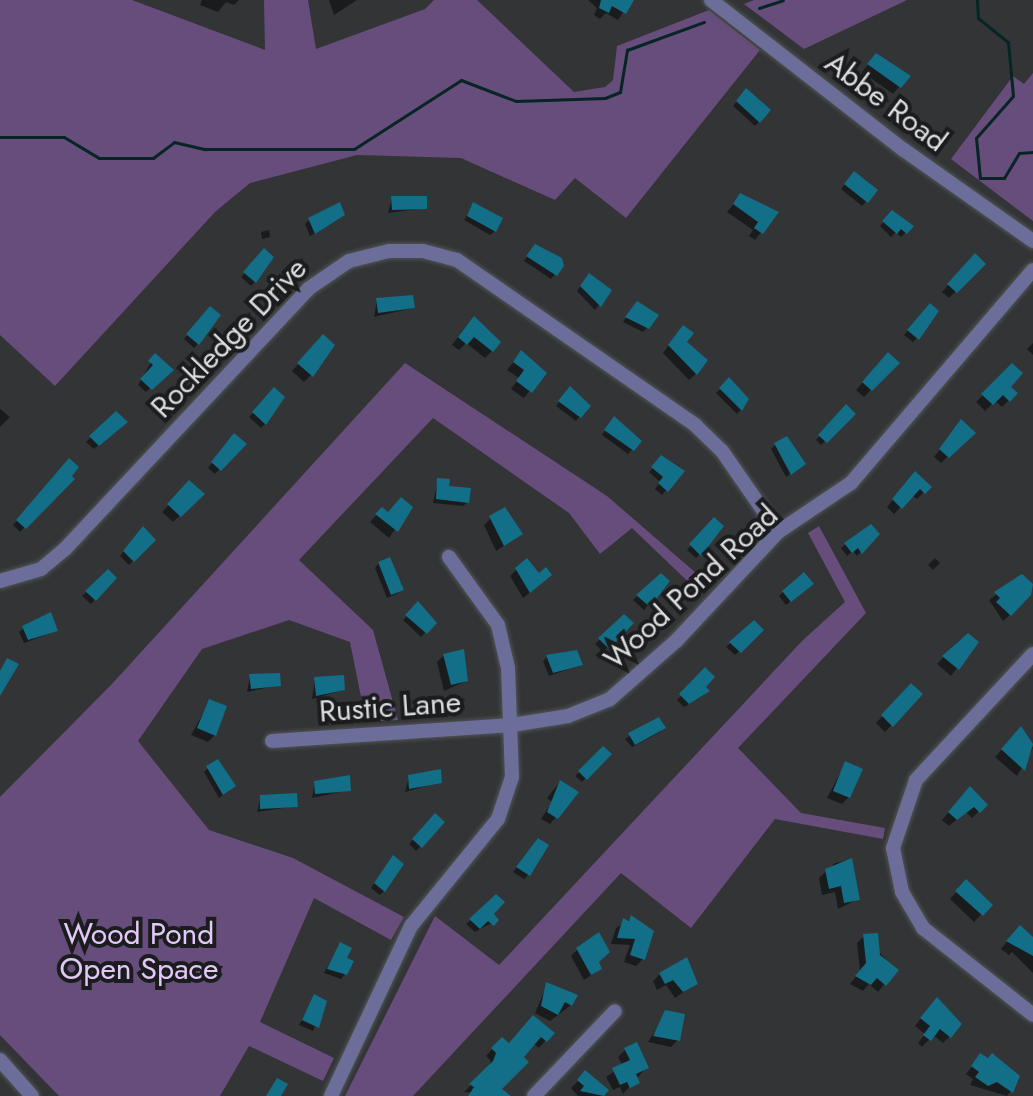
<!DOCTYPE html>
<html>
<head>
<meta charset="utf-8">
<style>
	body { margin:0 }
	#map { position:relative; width:1033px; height:1096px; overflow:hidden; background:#323436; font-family:Jost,sans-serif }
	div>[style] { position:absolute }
	.green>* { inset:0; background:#674d7b }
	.shadow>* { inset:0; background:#0007 }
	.stream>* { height:3px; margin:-1.5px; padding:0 1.5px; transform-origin:1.5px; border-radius:1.5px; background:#072524 }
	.building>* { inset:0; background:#136e87 }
	.roads { filter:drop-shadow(0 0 2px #515254) drop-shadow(0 0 2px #515254) }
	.minor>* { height:14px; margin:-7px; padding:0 7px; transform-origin:7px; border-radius:7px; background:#6b6e98 }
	span { translate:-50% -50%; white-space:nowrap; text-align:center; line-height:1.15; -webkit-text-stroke:8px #1b1c1d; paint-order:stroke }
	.street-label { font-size:30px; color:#dcdddf }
	.park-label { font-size:30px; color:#e2c8f7 }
</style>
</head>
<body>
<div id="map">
	<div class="green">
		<div style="clip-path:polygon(0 0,132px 0,265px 50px,264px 0,308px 0,316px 49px,425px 9px,434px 0,477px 0,574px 92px,605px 87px,613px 80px,617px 46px,709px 10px,760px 50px,626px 218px,575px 178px,555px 200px,461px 158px,357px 155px,250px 183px,215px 212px,55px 386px,0 335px)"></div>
		<div style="clip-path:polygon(754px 0,907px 0,804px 49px,744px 4px)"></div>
		<div style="clip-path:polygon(1033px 73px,1033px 221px,951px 159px,1013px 76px,1024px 84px)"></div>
		<div style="clip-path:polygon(405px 363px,607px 496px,711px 586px,702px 595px,632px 528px,600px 554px,569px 513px,433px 418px,299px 560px,373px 630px,398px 720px,366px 722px,350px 642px,289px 620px,202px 649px,138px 741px,209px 830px,293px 858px,404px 917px,391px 940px,314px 898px,260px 1022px,334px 1058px,323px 1081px,249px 1046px,220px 1096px,59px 1096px,0 1035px,0 797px,111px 685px)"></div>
		<div style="clip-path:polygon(819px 526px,866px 613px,738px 748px,801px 813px,885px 828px,883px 839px,775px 819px,691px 928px,621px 873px,413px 1096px,345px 1096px,435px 916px,499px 965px,802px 641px,845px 602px,808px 533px)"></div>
	</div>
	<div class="shadow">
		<div style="clip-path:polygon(202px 0,239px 0,234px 5px,226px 2px,218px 12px,200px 5px)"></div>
		<div style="clip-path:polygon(329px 0,357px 0,334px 15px)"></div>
		<div style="clip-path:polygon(588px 0,631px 0,618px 20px,606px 13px,600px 19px,594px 15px,597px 8px)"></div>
		<div style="clip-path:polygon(869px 63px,899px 87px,893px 94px,862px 72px)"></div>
		<div style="clip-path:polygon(742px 95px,759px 122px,755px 126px,733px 106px)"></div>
		<div style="clip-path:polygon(850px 178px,875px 191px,862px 206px,841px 189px)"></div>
		<div style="clip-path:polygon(740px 196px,776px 213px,755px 240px,749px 236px,753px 230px,727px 212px)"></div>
		<div style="clip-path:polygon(392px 198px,425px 208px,388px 213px)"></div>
		<div style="clip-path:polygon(474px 205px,495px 231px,490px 235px,464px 220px)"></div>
		<div style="clip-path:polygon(892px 213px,911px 227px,901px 237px,896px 232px,891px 237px,880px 226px)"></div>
		<div style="clip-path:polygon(339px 219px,310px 236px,305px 224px,309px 220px)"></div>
		<div style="clip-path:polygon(269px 230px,270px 237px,262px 239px,261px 232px)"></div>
		<div style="clip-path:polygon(265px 251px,255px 282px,251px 286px,241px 277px)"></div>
		<div style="clip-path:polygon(531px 251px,562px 266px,551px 279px,524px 261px)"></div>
		<div style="clip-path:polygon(975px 256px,984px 264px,949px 298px,942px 292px)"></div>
		<div style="clip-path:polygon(585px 280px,610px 291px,595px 310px,577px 291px)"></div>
		<div style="clip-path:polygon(377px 300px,413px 308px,374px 317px)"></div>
		<div style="clip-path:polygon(633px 307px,648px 327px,643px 332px,623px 322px)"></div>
		<div style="clip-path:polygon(210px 309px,198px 344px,194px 348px,184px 339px)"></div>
		<div style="clip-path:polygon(926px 310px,917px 338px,913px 342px,904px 335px)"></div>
		<div style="clip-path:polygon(467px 325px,492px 351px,485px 358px,466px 343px,459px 350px,452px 345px)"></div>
		<div style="clip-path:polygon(677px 334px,696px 374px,689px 380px,663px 353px)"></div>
		<div style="clip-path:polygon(1033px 343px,1033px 355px,1027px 349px)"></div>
		<div style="clip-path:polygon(317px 344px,311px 375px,304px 382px,292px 371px)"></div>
		<div style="clip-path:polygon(155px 355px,171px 370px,146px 392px,138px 385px)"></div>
		<div style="clip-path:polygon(515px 360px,544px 373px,524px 398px,511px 389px,519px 378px,507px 370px)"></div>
		<div style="clip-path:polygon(881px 362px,897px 363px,864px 397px,856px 390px)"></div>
		<div style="clip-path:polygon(1012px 366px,1008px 387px,1015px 394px,1002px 407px,995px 401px,985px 411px,976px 402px)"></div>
		<div style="clip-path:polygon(729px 380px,747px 403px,737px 414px,716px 393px)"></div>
		<div style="clip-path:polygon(274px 390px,265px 424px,261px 428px,249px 417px)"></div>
		<div style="clip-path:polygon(566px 393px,588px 406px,576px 421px,556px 406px)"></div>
		<div style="clip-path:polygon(846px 407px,854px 414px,821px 445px,816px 440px)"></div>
		<div style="clip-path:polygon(0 409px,10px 417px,0 427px)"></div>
		<div style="clip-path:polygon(116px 413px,121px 426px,94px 449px,86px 442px)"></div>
		<div style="clip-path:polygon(611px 422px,639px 442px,628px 454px,602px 435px)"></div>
		<div style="clip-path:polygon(961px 422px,973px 433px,941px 463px,934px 457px)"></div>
		<div style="clip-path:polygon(230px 439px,244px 444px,215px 474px,208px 468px)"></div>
		<div style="clip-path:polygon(775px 445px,799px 468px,786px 477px,771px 449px)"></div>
		<div style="clip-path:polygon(662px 458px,682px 472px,662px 495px,655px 489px,660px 482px,649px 472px)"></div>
		<div style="clip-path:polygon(60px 476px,72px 479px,20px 532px,13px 525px)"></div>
		<div style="clip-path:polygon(438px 480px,447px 488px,468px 502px,463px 506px,433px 503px)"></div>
		<div style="clip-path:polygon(908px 481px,929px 487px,917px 499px,912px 495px,894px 514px,887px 507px)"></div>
		<div style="clip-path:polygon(189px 483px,202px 494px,173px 522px,162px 512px)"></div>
		<div style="clip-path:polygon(410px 507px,389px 538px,370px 522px,382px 509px,388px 514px)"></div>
		<div style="clip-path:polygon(491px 518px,521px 534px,496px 551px,484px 525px)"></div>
		<div style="clip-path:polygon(714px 520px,700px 554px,696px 558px,687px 550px)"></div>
		<div style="clip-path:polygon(871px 527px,877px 534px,857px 556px,853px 551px,847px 556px,841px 548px)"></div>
		<div style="clip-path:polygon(139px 532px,154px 540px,129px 565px,120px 556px)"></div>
		<div style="clip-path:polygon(935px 558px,940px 563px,933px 570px,928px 565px)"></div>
		<div style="clip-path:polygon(379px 563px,402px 589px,398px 593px,387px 598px,375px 568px)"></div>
		<div style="clip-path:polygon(517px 569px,539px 576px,543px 582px,523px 598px,510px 576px)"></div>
		<div style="clip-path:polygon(108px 572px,115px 578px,91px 604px,82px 596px)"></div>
		<div style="clip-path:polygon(1022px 576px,1010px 615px,1003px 621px,989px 600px)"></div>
		<div style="clip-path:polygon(668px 581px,644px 610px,633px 600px,637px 596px)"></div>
		<div style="clip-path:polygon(807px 588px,786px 605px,779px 596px,783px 592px)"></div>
		<div style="clip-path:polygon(418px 604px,434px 623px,421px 637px,403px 620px)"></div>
		<div style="clip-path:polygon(624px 617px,631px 623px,603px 652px,595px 644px)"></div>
		<div style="clip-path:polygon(754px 622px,761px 630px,735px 655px,726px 647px)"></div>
		<div style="clip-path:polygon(24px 628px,56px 631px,24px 643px,19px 632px)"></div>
		<div style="clip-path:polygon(960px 639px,976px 642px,951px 676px,937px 664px)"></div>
		<div style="clip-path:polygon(444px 655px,466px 681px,444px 691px,437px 662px)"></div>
		<div style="clip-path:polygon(547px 657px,580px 665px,549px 676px,543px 661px)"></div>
		<div style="clip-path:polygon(705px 670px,704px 695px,684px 707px,677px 700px)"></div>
		<div style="clip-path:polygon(250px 676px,279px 685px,247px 692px)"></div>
		<div style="clip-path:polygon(315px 679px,343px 690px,312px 699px)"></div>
		<div style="clip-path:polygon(911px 686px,921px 694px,885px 732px,876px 723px)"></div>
		<div style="clip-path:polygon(210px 701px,215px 735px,208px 742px,191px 735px)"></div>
		<div style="clip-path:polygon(658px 719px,664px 728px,660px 732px,632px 747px,625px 739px)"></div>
		<div style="clip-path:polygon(1021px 729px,1033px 748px,1017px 776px,995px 757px)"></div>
		<div style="clip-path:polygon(603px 749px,609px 754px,582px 782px,575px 776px)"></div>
		<div style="clip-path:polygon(845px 764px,849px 797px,842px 804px,827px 798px)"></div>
		<div style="clip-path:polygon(208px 768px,230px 790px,219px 798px,204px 772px)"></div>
		<div style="clip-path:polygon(409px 777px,440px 782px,405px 792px)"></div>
		<div style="clip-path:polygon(315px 782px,349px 790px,312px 798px)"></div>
		<div style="clip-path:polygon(560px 782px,556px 817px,550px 824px,541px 819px,552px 802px,547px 798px)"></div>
		<div style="clip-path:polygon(963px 795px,985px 805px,972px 818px,966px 812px,949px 826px,942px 820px)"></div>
		<div style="clip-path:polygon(261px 797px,296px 806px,257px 812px)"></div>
		<div style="clip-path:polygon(435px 816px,442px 823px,416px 851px,409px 844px)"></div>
		<div style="clip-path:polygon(534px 845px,528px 875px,524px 879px,513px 872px)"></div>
		<div style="clip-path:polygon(850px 860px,858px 899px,838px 909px,835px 892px,822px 895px,819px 878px,835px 863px)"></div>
		<div style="clip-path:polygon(389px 862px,384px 891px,380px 895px,371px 888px)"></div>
		<div style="clip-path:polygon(966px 882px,990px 905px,974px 922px,950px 899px)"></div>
		<div style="clip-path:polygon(496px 897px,491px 914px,497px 920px,475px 932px,466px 924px)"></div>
		<div style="clip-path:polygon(632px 918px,639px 920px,643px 959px,636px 966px,624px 962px,630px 945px,611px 944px,616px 928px)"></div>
		<div style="clip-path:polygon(1013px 934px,1033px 939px,1033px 973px,1012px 952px,1009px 955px,1001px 949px)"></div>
		<div style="clip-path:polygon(864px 936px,896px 970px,878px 992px,869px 984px,863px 991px,850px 984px,860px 971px,857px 943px)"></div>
		<div style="clip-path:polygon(340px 945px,345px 974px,341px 979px,324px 973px)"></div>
		<div style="clip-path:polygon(578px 949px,600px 969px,584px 980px,571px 956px)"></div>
		<div style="clip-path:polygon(660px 974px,696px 983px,675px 998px,666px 985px,657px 990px,653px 981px)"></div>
		<div style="clip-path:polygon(547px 985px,571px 1005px,550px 1021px,535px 1013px)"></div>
		<div style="clip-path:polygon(315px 997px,325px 1002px,313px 1031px,299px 1025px)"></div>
		<div style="clip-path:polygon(930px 1006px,950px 1036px,943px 1043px,933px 1035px,922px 1047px,918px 1043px,925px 1034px,915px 1026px)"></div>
		<div style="clip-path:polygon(666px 1013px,678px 1040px,671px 1047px,648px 1042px)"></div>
		<div style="clip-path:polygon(552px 1033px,539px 1048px,533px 1043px,499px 1089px,500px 1096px,464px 1092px,487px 1070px,491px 1061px,486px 1056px,495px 1046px)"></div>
		<div style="clip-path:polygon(625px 1050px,647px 1067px,623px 1094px,620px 1087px,613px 1090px,606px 1077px,623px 1066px,618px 1057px)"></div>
		<div style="clip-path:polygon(981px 1055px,987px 1060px,992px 1055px,1019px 1080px,1007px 1096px,970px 1085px,973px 1079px,966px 1074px)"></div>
		<div style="clip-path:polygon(579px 1080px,606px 1090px,601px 1096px,578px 1096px,571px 1088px)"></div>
	</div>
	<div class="stream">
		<div style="left:977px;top:0;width:18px;rotate:87deg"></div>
		<div style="left:978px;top:18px;width:38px;rotate:39deg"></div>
		<div style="left:1008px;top:42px;width:54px;rotate:84.7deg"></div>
		<div style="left:1013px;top:96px;width:56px;rotate:131.4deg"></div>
		<div style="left:976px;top:138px;width:40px;rotate:84.3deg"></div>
		<div style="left:980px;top:178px;width:24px"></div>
		<div style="left:1004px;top:178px;width:29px;rotate:-59deg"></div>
		<div style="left:1019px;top:153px;width:14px;rotate:-4deg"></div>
		<div style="left:759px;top:8px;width:25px;rotate:-18deg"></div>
		<div style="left:0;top:137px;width:64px"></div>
		<div style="left:64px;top:137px;width:41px;rotate:31deg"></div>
		<div style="left:99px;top:158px;width:54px"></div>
		<div style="left:153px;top:158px;width:26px;rotate:-37deg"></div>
		<div style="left:174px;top:142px;width:32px;rotate:13deg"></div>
		<div style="left:205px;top:149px;width:149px"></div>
		<div style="left:354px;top:149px;width:127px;rotate:-32.8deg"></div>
		<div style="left:461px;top:80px;width:59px;rotate:20.9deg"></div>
		<div style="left:516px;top:101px;width:89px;rotate:-1.9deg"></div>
		<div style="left:605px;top:98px;width:16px;rotate:-22deg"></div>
		<div style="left:620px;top:92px;width:43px;rotate:-80.5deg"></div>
		<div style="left:627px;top:50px;width:82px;rotate:-20deg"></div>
	</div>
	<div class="building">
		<div style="clip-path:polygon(601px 0,634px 0,626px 14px,612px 6px,609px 13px,599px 8px)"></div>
		<div style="clip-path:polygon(876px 53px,911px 76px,901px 88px,867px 64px)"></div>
		<div style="clip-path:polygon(746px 88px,771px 110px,760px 123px,736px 101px)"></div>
		<div style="clip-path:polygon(854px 171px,878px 190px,868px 203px,844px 184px)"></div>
		<div style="clip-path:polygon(740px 193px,779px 212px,763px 234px,754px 228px,758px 222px,733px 204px)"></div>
		<div style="clip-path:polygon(391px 196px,427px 196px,427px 209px,392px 210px)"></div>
		<div style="clip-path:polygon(340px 202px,345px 215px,315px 234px,308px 218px)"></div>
		<div style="clip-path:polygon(473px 202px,503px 218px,496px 232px,467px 216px)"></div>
		<div style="clip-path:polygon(892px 210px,914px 226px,907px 234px,901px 229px,897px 234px,882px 221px)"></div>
		<div style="clip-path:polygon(535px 244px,562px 258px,564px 266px,557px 276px,526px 256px)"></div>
		<div style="clip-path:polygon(264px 248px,274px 257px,256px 283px,243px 272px)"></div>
		<div style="clip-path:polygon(975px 253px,986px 264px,957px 293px,947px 284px)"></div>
		<div style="clip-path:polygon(589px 273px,612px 290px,601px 307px,580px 286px)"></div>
		<div style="clip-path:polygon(413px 295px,415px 308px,378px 313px,376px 298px)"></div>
		<div style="clip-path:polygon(637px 301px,659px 315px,649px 329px,625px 317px)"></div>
		<div style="clip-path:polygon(930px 303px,939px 311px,919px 340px,907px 330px)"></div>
		<div style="clip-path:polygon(210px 306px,221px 315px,199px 345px,186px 334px)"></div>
		<div style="clip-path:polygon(474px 316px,501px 342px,493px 352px,474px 337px,467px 345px,458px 337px)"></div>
		<div style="clip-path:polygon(683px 325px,694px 333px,687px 342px,708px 360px,697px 375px,668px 345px)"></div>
		<div style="clip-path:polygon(323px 334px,335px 345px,313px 377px,297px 363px)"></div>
		<div style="clip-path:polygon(521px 350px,547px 373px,532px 393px,516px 381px,524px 370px,513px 362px)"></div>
		<div style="clip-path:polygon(888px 352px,900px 363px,872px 391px,862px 382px)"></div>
		<div style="clip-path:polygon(155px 353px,174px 370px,152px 390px,140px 379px,153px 365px,148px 361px)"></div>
		<div style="clip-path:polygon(1012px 363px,1023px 373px,1011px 387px,1018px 393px,1010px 402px,1003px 395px,993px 405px,981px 394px)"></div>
		<div style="clip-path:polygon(729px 377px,749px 399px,742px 411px,719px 388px)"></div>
		<div style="clip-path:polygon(570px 386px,591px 406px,581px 418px,558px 401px)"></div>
		<div style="clip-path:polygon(274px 387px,285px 397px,266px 425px,252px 412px)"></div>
		<div style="clip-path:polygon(846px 404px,856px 414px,827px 443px,818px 435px)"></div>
		<div style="clip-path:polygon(116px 411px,128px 422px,99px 446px,89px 436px)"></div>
		<div style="clip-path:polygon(614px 416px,642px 441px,634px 451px,604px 430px)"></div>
		<div style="clip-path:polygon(961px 419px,976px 433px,949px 458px,939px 449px)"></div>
		<div style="clip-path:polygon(234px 433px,247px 444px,221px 471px,211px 462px)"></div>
		<div style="clip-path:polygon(787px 436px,806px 464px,791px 475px,774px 443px)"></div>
		<div style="clip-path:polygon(661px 455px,685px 471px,668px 492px,658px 483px,663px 477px,651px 467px)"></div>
		<div style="clip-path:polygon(69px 458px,79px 467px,72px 476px,75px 479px,26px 529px,16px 520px)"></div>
		<div style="clip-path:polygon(915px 471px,932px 487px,925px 494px,920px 489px,902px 509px,892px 499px)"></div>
		<div style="clip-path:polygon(437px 478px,450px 479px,449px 486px,471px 488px,469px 503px,436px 499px)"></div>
		<div style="clip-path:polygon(189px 480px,205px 494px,181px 517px,167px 504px)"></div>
		<div style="clip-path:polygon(401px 497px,413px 507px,398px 532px,375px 514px,382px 507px,388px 512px)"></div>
		<div style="clip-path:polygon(505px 507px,523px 534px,504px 546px,489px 516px)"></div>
		<div style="clip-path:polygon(714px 517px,724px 526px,701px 556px,689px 544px)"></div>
		<div style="clip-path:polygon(871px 524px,880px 534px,862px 554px,858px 548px,852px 553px,844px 543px)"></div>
		<div style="clip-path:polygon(143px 526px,156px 540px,134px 562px,123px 551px)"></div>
		<div style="clip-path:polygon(390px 557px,404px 590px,391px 595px,378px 562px)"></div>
		<div style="clip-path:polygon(527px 558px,539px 573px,546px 567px,552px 575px,530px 593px,515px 568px)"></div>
		<div style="clip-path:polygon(108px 569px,117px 578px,96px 601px,85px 591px)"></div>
		<div style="clip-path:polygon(804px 572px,814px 584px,791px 602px,782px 591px)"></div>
		<div style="clip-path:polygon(661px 573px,670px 581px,650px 607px,636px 595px)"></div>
		<div style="clip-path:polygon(1022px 574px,1033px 584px,1031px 595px,1011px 616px,996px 602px,1000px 598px,994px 592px)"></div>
		<div style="clip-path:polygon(418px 601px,437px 623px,427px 634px,405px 615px)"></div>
		<div style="clip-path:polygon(51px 612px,58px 631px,28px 640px,22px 626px)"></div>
		<div style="clip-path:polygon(624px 614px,634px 623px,609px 649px,598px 638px)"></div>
		<div style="clip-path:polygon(754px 620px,764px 630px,741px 653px,729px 642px)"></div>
		<div style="clip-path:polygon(968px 633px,979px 642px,959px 670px,942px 656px)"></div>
		<div style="clip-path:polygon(464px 649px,468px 681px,451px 685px,443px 654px)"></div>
		<div style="clip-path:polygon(577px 650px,583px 665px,553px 673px,546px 655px)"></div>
		<div style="clip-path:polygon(7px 658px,19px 664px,0 696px,0 671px)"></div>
		<div style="clip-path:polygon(705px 667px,715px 677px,706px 687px,710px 691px,689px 704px,679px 694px)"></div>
		<div style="clip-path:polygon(280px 673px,281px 686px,251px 689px,249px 674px)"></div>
		<div style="clip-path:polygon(344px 675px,345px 690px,316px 696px,314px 677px)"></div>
		<div style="clip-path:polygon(911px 683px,923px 694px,893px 727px,881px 715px)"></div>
		<div style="clip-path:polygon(209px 699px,227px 706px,216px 736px,197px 728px)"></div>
		<div style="clip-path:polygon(659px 717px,666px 728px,635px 745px,628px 733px)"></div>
		<div style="clip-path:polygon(1021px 726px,1033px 744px,1025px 771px,1001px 749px)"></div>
		<div style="clip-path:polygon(603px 746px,612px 754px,587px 780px,578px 771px)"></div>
		<div style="clip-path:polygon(218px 759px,236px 786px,223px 795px,206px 766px)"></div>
		<div style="clip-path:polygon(845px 761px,863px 769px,850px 798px,833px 791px)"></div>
		<div style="clip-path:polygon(441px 769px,442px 783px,409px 789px,408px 775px)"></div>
		<div style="clip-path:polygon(350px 775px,351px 791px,315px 794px,314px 781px)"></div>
		<div style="clip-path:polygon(560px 780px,579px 792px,558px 819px,547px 812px)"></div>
		<div style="clip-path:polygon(970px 786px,988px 805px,980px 813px,974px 807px,957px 820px,948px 812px)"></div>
		<div style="clip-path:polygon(297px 793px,298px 807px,260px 809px,260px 795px)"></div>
		<div style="clip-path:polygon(435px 813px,445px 822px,422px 848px,412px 839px)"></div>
		<div style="clip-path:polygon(538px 838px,549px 845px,530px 876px,516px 867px)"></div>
		<div style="clip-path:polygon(393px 855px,404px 864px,385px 892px,374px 883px)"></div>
		<div style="clip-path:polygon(852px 858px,860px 900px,844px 903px,841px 886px,829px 889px,825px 869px)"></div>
		<div style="clip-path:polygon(966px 879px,993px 905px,983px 916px,955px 891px)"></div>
		<div style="clip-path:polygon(496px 894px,505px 902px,494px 914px,499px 920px,494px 926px,488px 921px,480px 929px,469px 919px)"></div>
		<div style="clip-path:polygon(631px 915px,654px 931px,645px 960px,630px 955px,635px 939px,617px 938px,623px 918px,629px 921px)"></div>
		<div style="clip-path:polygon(1020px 925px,1033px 937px,1033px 956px,1006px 941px)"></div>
		<div style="clip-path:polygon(599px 932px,610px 952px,599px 962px,602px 969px,591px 975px,576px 948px)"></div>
		<div style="clip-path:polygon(878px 933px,880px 955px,899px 970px,886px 986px,877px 978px,871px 985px,855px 976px,866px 963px,863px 934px)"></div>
		<div style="clip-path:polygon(340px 942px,352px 948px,347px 958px,354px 961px,347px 975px,327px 969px)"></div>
		<div style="clip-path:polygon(687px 957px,698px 984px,683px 992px,673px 980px,665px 984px,659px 973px)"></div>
		<div style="clip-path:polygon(546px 982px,578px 995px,572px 1006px,565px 1002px,558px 1015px,541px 1006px)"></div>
		<div style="clip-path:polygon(314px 994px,327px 1001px,319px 1028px,302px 1020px)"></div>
		<div style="clip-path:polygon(937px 997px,962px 1024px,951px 1038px,940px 1029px,931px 1041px,923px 1035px,930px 1026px,920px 1018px)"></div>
		<div style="clip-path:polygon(665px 1010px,685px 1014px,680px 1041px,653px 1036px)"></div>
		<div style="clip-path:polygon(533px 1015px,555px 1033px,547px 1042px,541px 1037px,524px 1057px,529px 1062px,502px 1089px,511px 1096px,468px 1096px,474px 1087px,469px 1084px,493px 1061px,496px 1053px,491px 1048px,502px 1037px,509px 1043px)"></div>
		<div style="clip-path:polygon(637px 1042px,649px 1068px,636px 1074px,640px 1083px,630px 1088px,627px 1082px,620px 1085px,612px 1068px,630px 1060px,624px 1048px)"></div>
		<div style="clip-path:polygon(980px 1053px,988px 1058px,992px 1053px,1020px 1076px,1013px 1093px,997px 1082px,988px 1086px,975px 1077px,979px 1072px,971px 1066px)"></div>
		<div style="clip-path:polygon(585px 1070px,609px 1090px,604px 1096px,580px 1091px,584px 1086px,577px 1080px)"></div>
		<div style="clip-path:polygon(277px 1078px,288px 1084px,281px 1096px,266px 1096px)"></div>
	</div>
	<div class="roads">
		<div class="minor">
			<div style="left:711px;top:0;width:244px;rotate:37.9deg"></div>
			<div style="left:904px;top:150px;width:158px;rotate:35.2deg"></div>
			<div style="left:0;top:581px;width:43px;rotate:-16.3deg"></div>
			<div style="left:41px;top:569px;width:31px;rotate:-40deg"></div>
			<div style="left:65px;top:549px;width:356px;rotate:-46.9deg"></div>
			<div style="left:308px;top:289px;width:50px;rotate:-34.3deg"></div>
			<div style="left:349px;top:261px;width:41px;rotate:-14deg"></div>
			<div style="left:389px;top:251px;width:34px"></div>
			<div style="left:423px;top:251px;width:35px;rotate:15deg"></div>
			<div style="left:457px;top:260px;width:290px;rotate:34.7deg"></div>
			<div style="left:695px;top:425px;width:37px;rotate:44deg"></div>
			<div style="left:722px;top:451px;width:98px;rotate:55.3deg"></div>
			<div style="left:1033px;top:654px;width:172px;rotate:132.9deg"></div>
			<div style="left:916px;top:780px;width:72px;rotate:108.7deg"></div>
			<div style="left:893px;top:848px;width:45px;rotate:78.4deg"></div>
			<div style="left:902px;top:892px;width:42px;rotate:59.7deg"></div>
			<div style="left:923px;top:928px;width:140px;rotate:38.3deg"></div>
			<div style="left:272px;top:741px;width:241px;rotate:-3.8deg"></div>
			<div style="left:512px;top:725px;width:57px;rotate:-9.1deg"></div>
			<div style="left:568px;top:716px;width:45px;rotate:-22deg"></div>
			<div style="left:610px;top:699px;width:88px;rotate:-41.3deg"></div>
			<div style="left:676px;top:641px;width:149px;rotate:-46.9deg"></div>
			<div style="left:778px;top:532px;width:88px;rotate:-33.9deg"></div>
			<div style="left:851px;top:483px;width:280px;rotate:-49.5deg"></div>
			<div style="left:0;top:1060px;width:48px;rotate:48.4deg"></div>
			<div style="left:331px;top:1096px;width:188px;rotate:-64.8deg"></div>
			<div style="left:411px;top:926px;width:138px;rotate:-50.9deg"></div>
			<div style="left:498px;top:819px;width:44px;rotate:-71.6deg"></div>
			<div style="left:512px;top:777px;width:109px;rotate:-92.1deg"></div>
			<div style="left:508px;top:668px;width:44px;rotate:-103.1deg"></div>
			<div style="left:498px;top:625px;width:84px;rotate:-125.8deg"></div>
			<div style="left:534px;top:1096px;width:117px;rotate:-46.4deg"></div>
		</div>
	</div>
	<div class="street-label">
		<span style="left:886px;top:102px;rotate:37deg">Abbe Road</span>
		<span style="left:229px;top:338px;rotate:-46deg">Rockledge Drive</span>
		<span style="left:691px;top:587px;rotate:-43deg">Wood Pond Road</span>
		<span style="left:390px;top:707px;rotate:-4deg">Rustic Lane</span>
	</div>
	<div class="park-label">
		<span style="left:139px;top:951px">Wood Pond<br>Open Space</span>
	</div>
</div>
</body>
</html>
